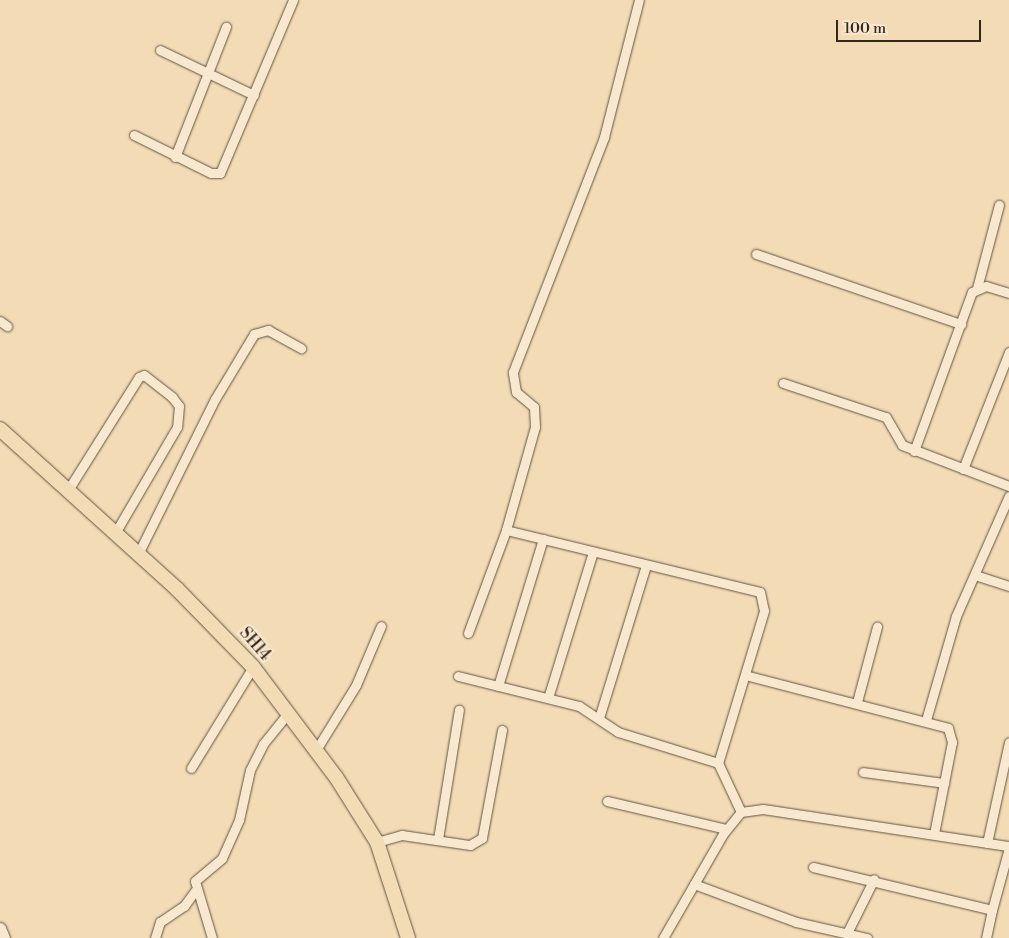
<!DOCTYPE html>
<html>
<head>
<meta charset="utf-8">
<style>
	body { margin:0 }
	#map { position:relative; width:1009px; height:938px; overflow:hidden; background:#f3dbb5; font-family:"Libre Bodoni",serif }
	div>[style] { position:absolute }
	.roads { filter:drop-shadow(0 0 1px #625542) drop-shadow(0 0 1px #625542) }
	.minor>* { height:9px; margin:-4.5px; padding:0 4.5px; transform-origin:4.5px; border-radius:4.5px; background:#f7e8cf }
	.tertiary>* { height:11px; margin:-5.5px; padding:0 5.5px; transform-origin:5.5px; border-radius:5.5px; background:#f7e8cf }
	.primary>* { height:14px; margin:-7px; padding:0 7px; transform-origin:7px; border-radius:7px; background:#f3dbb5 }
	span { translate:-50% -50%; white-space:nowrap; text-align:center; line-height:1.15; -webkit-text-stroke:4.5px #f7e8cf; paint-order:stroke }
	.street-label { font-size:16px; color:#32281c }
	.scale { position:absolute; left:836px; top:20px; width:145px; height:22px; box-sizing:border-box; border:2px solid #32281c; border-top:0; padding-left:6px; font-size:15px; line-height:18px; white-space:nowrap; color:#32281c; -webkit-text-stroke:4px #f7e8cf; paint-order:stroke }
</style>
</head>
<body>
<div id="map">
	<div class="roads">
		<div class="minor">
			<div style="left:160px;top:50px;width:104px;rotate:25.6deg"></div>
			<div style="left:134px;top:135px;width:86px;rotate:26.3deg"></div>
			<div style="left:211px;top:173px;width:9px"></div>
			<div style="left:220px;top:173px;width:188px;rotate:-67.1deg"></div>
			<div style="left:175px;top:157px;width:140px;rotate:-68.6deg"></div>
			<div style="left:756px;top:254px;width:217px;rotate:18.9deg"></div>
			<div style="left:977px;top:288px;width:86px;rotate:-75.2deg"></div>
			<div style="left:0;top:321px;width:9px;rotate:36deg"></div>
			<div style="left:783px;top:383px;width:108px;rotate:18.3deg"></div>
			<div style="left:886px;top:417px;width:32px;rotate:60deg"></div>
			<div style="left:902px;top:445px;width:115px;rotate:21deg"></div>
			<div style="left:914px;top:451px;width:169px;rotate:-70deg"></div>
			<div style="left:972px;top:292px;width:15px;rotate:-23deg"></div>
			<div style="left:986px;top:286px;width:24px;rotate:17deg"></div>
			<div style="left:963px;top:469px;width:126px;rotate:-68.5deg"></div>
			<div style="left:68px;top:490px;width:133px;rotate:-57.9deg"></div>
			<div style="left:139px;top:377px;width:5px;rotate:-22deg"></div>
			<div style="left:144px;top:375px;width:36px;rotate:38deg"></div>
			<div style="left:172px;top:397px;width:11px;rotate:52deg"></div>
			<div style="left:179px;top:406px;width:21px;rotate:95deg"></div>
			<div style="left:177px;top:427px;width:123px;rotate:120.3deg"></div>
			<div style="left:506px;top:530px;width:261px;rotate:13.7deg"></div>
			<div style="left:760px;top:592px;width:19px;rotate:78deg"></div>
			<div style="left:764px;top:611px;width:159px;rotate:106.8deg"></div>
			<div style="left:138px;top:554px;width:173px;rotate:-63.6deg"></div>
			<div style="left:215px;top:399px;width:76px;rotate:-59deg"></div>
			<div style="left:254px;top:334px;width:15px;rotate:-16deg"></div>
			<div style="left:268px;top:330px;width:38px;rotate:29deg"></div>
			<div style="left:975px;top:575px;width:36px;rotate:18deg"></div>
			<div style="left:468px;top:633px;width:110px;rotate:-69.7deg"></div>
			<div style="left:506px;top:530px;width:107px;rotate:-74.3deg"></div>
			<div style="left:535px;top:427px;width:20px;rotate:-93deg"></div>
			<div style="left:534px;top:407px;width:23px;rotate:-140deg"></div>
			<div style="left:516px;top:392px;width:20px;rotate:-99deg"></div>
			<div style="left:513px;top:372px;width:252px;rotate:-68.8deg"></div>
			<div style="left:604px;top:137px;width:141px;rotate:-75.7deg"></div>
			<div style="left:745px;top:675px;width:210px;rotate:14.6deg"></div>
			<div style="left:948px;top:728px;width:15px;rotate:74deg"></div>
			<div style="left:952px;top:742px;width:94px;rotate:101.1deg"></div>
			<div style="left:458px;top:676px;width:125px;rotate:13.9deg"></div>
			<div style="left:579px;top:706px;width:47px;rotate:33.7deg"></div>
			<div style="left:618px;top:732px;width:105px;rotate:17.2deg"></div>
			<div style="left:718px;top:763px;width:54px;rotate:64.9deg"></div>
			<div style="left:498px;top:686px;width:154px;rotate:-73deg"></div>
			<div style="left:548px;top:698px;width:153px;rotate:-72.9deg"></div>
			<div style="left:857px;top:702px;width:78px;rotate:-75.1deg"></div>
			<div style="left:599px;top:718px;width:160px;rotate:-72.9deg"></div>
			<div style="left:926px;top:720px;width:108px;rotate:-73.9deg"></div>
			<div style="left:956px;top:616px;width:131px;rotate:-66.2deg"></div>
			<div style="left:316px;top:750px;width:76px;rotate:-58.4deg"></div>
			<div style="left:356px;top:685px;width:64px;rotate:-67deg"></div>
			<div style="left:191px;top:768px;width:119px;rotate:-58.5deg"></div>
			<div style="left:863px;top:772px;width:82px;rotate:7.7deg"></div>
			<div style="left:607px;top:801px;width:122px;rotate:13.2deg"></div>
			<div style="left:438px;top:839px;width:131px;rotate:-80.8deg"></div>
			<div style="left:377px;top:842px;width:26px;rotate:-16deg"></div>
			<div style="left:402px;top:835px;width:69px;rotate:8.4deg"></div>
			<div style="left:470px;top:845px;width:14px;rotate:-30deg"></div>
			<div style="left:482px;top:838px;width:110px;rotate:-79.5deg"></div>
			<div style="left:987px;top:843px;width:103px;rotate:-77.7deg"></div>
			<div style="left:813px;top:867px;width:184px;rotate:13.5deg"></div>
			<div style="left:992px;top:910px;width:29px;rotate:102deg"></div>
			<div style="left:694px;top:884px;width:109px;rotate:20.4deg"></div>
			<div style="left:796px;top:922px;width:73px;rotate:12.7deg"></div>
			<div style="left:992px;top:910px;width:64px;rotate:-74.7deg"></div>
			<div style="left:847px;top:933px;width:60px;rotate:-63.4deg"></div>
			<div style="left:155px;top:938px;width:17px;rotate:-73deg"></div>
			<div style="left:160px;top:922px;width:29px;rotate:-34deg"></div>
			<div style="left:184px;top:906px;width:19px;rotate:-54deg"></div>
			<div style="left:212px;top:938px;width:59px;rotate:-106.6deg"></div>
			<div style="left:195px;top:881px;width:35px;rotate:-40deg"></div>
			<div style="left:222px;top:858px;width:42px;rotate:-65.9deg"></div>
			<div style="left:239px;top:820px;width:51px;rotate:-77.6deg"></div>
			<div style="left:250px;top:770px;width:29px;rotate:-63deg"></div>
			<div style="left:263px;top:744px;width:40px;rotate:-51deg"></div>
			<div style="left:663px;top:938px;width:120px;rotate:-60deg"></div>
			<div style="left:723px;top:834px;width:28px;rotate:-51deg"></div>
			<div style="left:741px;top:812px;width:22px;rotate:-8deg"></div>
			<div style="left:763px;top:809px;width:249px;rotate:8.6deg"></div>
		</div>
		<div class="tertiary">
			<div style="left:0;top:928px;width:11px;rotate:68deg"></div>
		</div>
		<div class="primary">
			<div style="left:0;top:429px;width:239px;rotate:42.1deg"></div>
			<div style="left:177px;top:589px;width:109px;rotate:45.7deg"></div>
			<div style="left:253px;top:667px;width:138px;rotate:53deg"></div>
			<div style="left:336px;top:777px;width:77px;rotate:57.8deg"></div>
			<div style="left:377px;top:842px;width:101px;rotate:72.1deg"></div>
		</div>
	</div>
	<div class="street-label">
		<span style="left:255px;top:644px;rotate:49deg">SH14</span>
	</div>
	<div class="scale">100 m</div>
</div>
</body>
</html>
